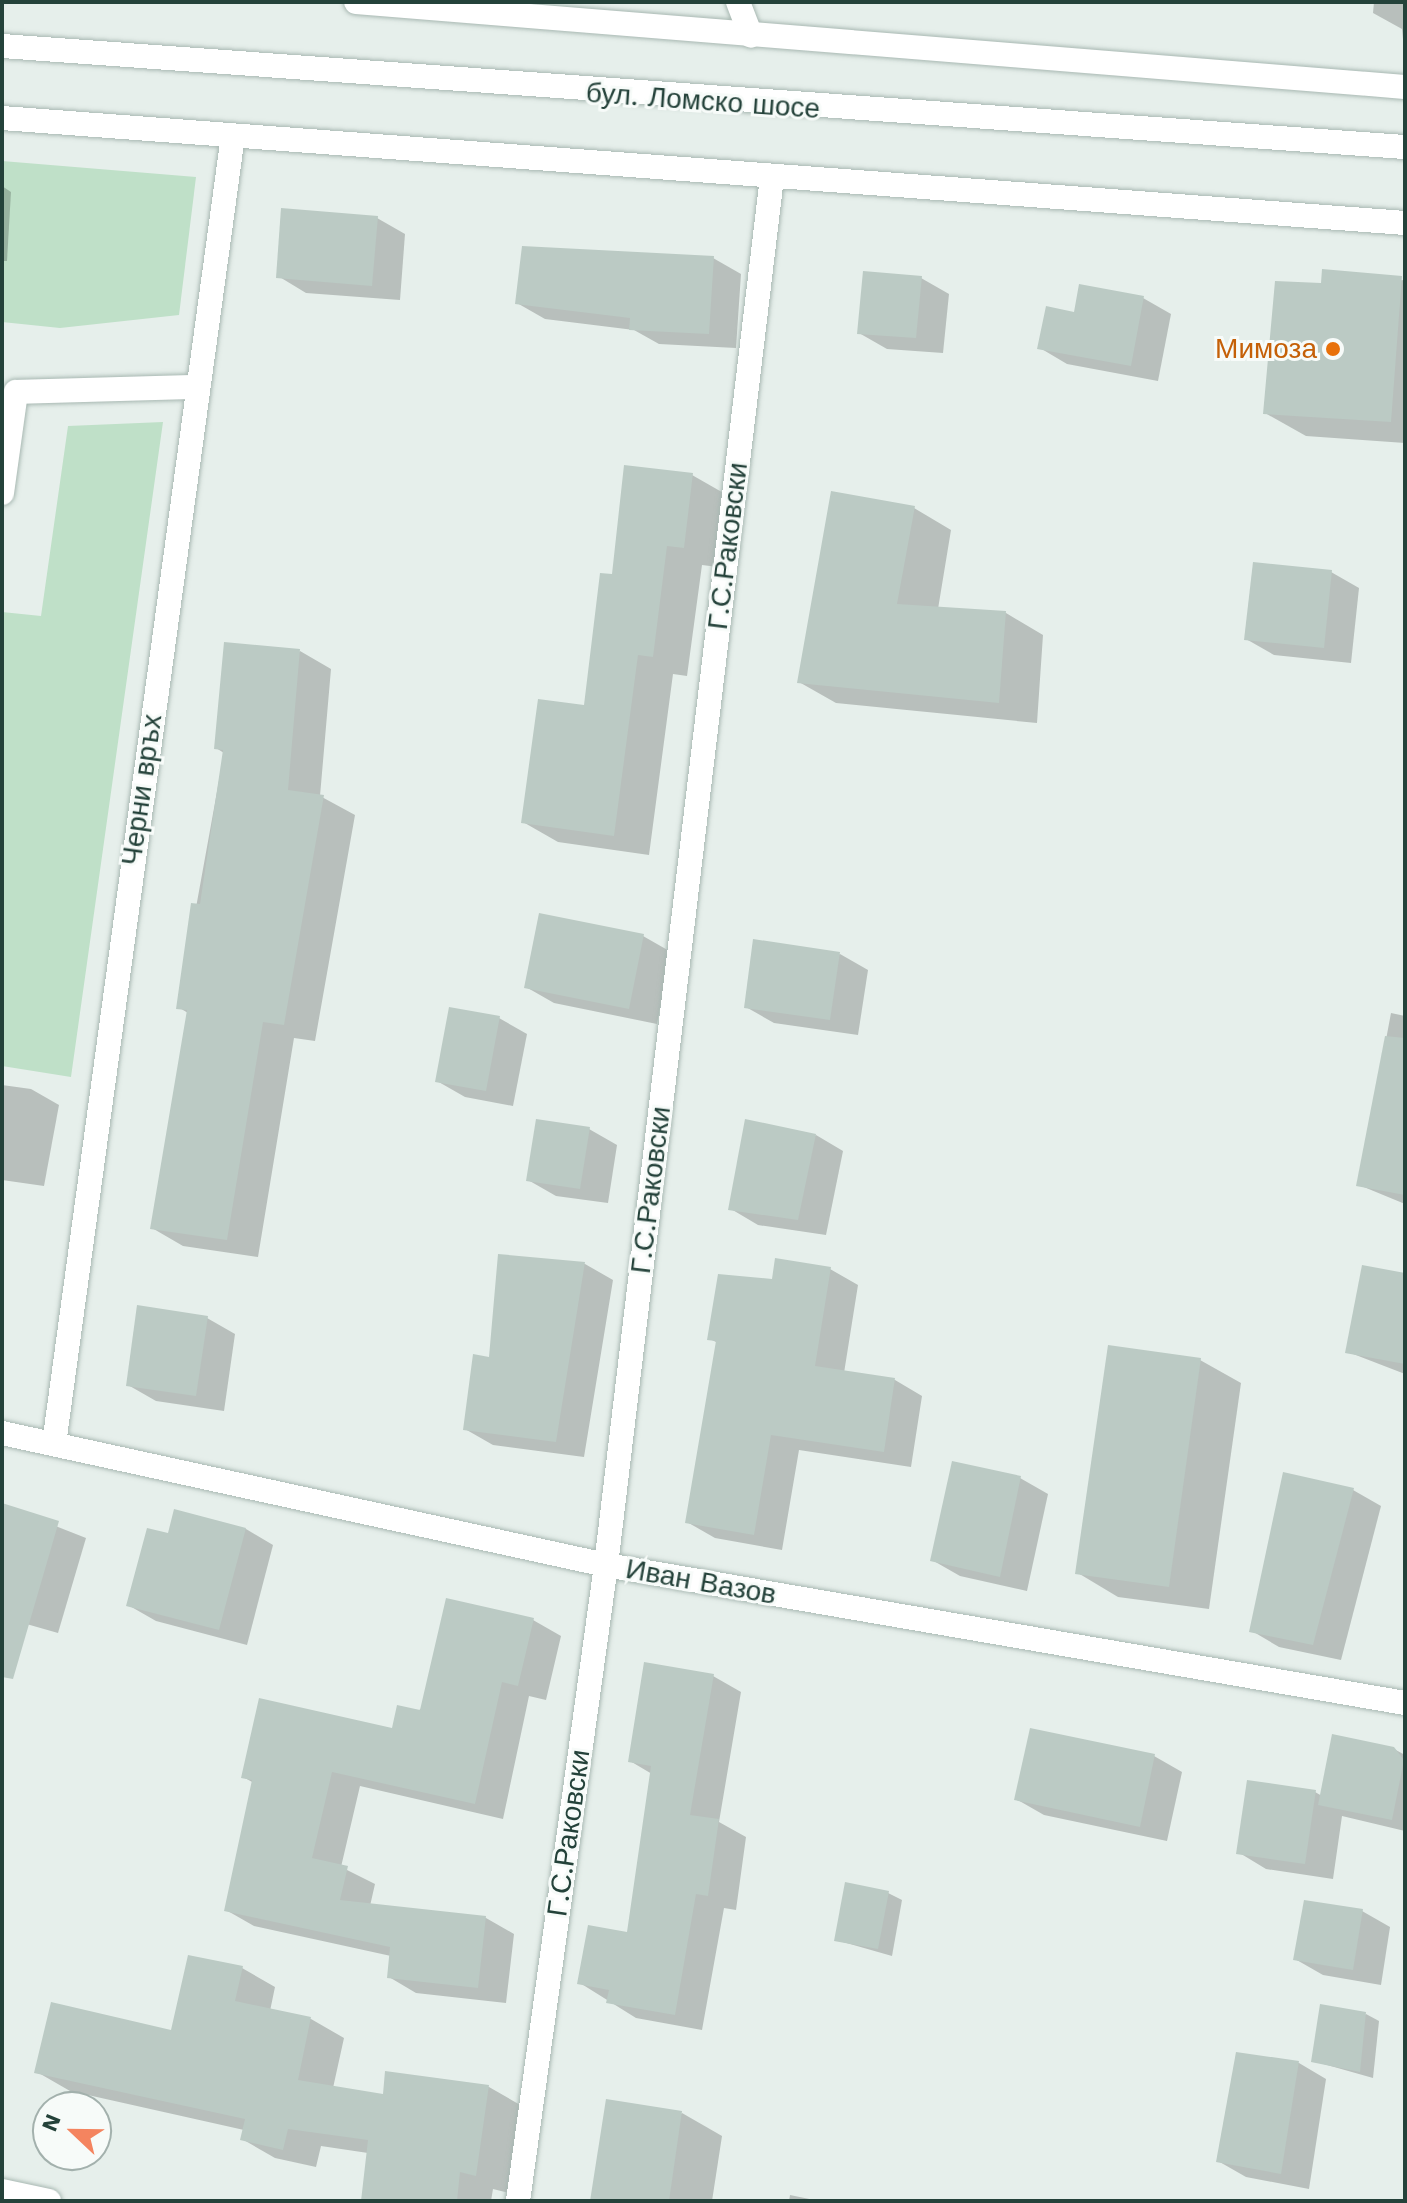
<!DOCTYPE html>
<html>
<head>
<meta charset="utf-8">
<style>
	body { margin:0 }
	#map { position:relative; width:1407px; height:2203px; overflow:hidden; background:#e6efeb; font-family:"Work Sans",sans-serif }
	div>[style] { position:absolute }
	.green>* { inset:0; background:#bfe0c8 }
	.shadow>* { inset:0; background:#0003 }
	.building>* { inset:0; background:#bbcac4 }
	.roads { filter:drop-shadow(0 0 2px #a8b8b2) drop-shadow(0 0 2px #a8b8b2) }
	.lane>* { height:24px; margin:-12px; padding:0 12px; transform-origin:12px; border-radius:12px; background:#fff }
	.street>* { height:24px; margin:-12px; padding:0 12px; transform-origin:12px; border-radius:12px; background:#fff }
	.secondary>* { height:24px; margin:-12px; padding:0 12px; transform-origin:12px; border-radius:12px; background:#fff }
	.dots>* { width:22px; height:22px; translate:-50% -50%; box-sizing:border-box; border:4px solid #f7fbf9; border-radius:50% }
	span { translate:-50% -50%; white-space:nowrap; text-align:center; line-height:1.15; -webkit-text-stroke:6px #f7fbf9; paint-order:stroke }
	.street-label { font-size:28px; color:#24423a }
	.food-label { font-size:28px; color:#c56008 }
	.right { translate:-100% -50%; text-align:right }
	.frame { position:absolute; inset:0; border:4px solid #24423a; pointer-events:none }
	.north { position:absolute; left:32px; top:2091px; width:80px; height:80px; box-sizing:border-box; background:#f7fbf9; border:2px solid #a3b1ad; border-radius:50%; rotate:292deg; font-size:22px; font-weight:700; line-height:32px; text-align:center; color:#24423a }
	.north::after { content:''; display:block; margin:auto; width:28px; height:36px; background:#f4845f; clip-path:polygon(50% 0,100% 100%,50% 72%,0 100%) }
</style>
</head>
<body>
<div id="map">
	<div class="green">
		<div style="clip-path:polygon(2px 161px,196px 177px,179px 315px,60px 328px,2px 322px)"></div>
		<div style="clip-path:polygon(163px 422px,71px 1077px,2px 1066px,2px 612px,41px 616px,68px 426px)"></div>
	</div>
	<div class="shadow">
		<div style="clip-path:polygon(1374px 2px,1405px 2px,1405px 60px,1402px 29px,1373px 13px)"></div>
		<div style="clip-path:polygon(2px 186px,11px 192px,7px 261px,2px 261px)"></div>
		<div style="clip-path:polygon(377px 218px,405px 234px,400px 300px,306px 293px,278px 276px)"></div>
		<div style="clip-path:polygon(713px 258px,741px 274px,736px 348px,659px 344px,634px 330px,545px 319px,517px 303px)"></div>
		<div style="clip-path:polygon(921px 278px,949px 294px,943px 353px,887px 349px,859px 333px)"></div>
		<div style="clip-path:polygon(1405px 280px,1405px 443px,1306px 436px,1265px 413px,1323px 285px)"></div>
		<div style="clip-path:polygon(1143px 298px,1171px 314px,1158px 381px,1067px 364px,1040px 348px,1076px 314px)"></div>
		<div style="clip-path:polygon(692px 475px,727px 495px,718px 567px,702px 565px,687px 676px,673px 674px,649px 855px,558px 842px,523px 822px,586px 707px,614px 576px)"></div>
		<div style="clip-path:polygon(914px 508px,951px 530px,938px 609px,1006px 613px,1043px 635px,1037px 723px,836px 703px,799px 682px)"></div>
		<div style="clip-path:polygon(1331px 572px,1359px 588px,1351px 663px,1274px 655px,1246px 639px)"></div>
		<div style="clip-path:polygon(300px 651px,331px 669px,320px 796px,355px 815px,315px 1041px,294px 1038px,258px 1257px,183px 1246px,152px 1228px,188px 1013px,178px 1007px,224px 753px,216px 748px)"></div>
		<div style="clip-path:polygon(643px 936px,671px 952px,657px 1024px,554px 1003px,526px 987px)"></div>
		<div style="clip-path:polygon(840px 954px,868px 970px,858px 1035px,774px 1023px,746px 1007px)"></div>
		<div style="clip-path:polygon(1391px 1013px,1405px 1016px,1405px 1204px,1359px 1185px)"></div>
		<div style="clip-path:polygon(499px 1018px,527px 1034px,513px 1106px,465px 1097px,437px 1081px)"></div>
		<div style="clip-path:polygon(2px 1085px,31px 1089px,59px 1105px,44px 1186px,2px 1180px)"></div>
		<div style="clip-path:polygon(589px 1129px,617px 1145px,608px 1203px,556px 1196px,528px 1180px)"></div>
		<div style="clip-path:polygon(816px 1135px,843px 1151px,826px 1235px,758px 1225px,731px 1209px)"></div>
		<div style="clip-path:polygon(500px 1256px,585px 1264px,613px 1280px,584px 1457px,493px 1445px,465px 1429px,491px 1359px)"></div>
		<div style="clip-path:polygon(830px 1269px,858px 1285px,844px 1373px,895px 1380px,922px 1396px,911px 1467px,799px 1450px,782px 1550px,715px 1538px,687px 1522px,718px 1343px,710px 1339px)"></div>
		<div style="clip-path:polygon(1405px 1275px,1405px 1374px,1348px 1352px)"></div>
		<div style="clip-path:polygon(207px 1318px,235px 1334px,224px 1411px,156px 1401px,128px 1385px)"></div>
		<div style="clip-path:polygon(1200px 1360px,1241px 1383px,1209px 1609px,1118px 1597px,1078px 1573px)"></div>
		<div style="clip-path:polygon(1020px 1478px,1048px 1494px,1027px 1591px,960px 1576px,932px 1560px)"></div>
		<div style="clip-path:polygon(1353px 1490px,1381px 1506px,1341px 1660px,1279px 1647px,1252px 1631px)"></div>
		<div style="clip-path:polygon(2px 1505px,86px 1538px,58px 1633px,2px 1617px)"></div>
		<div style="clip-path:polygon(246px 1529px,273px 1545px,247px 1645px,156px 1621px,128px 1605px,169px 1535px)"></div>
		<div style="clip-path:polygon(533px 1620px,561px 1636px,546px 1700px,529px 1696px,503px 1819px,360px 1786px,341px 1867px,375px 1884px,370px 1906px,486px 1918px,514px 1934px,506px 2003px,416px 1993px,389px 1977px,391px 1956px,254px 1926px,226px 1910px,254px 1783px,243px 1777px,394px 1730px)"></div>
		<div style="clip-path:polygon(713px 1676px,741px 1692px,719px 1822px,746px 1837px,736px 1910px,724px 1908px,702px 2030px,636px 2018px,580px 1983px,629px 1934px,652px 1774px,630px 1761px)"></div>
		<div style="clip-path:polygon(1394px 1749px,1405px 1755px,1405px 1831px,1342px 1816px,1333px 1879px,1266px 1869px,1238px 1852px,1315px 1792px,1322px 1796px)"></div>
		<div style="clip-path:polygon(1154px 1756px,1182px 1772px,1167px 1841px,1044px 1815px,1016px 1799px)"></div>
		<div style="clip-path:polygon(888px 1893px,902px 1900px,892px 1956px,836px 1940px)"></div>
		<div style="clip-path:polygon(1362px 1911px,1390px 1927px,1381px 1985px,1323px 1975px,1295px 1959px)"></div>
		<div style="clip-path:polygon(242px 1968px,275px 1987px,270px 2011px,311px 2019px,344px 2038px,333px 2088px,384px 2096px,489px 2087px,522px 2106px,509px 2193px,493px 2189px,491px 2201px,363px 2201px,368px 2153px,321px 2146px,316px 2167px,275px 2158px,242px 2139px,244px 2130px,70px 2091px,37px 2072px,173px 2033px)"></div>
		<div style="clip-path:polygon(1366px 2014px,1379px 2021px,1373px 2078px,1313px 2061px)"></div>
		<div style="clip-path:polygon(1237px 2054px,1299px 2063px,1326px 2079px,1309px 2189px,1246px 2177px,1218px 2161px)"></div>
		<div style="clip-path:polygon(682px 2113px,722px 2136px,712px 2201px,592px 2201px)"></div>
		<div style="clip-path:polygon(790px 2195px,819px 2201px,789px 2201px)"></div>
	</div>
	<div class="building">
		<div style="clip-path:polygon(281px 208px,378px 216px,372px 286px,276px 278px)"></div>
		<div style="clip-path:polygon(522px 246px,714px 256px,709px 334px,629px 330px,630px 318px,515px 304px)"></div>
		<div style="clip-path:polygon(1322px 269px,1402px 276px,1391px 422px,1263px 414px,1275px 281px,1321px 283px)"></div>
		<div style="clip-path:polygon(863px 271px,922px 276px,916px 338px,857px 334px)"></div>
		<div style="clip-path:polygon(1079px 284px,1144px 296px,1131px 366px,1037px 349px,1046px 306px,1074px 312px)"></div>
		<div style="clip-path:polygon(624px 465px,693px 473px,684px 548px,667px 546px,653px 657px,638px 655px,614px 836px,521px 823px,538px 699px,584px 705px,600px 573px,612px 574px)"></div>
		<div style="clip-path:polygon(831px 491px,915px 506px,897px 604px,1006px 611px,999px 703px,797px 683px)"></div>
		<div style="clip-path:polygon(1253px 562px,1332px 570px,1324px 648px,1244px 640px)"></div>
		<div style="clip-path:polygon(224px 642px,300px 649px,288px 790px,324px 795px,284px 1025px,263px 1022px,227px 1240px,150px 1229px,187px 1010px,176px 1009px,191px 903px,200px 904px,223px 750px,214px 749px)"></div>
		<div style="clip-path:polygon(539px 913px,644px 934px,629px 1009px,524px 988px)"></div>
		<div style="clip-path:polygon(753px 939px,840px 952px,830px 1020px,744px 1008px)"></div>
		<div style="clip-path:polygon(449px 1007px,500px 1016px,486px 1091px,435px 1082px)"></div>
		<div style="clip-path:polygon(1385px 1036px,1405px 1038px,1405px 1195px,1356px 1186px)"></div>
		<div style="clip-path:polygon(536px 1119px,590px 1127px,580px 1189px,526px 1181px)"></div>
		<div style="clip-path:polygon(745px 1119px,816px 1134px,798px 1220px,728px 1210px)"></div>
		<div style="clip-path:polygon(498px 1254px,585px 1262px,556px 1442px,463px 1430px,473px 1354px,489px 1357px)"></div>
		<div style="clip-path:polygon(775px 1258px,831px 1267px,815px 1366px,895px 1378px,884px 1452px,771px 1435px,754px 1535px,685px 1523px,716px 1341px,707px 1340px,718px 1274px,772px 1279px)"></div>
		<div style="clip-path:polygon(1362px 1265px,1405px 1273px,1405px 1364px,1345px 1353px)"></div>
		<div style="clip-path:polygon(137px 1305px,208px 1316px,196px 1396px,126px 1386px)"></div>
		<div style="clip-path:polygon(1108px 1345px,1201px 1358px,1169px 1587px,1075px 1574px)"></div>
		<div style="clip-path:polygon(952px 1461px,1021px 1476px,1000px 1577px,930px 1561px)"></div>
		<div style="clip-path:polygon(1283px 1472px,1354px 1488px,1313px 1645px,1249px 1632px)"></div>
		<div style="clip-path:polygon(2px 1503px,59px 1521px,13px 1679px,2px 1677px)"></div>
		<div style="clip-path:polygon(174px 1509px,246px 1528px,219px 1630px,126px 1606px,147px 1528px,168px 1533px)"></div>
		<div style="clip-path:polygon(446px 1598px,534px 1618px,518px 1686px,502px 1682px,475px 1804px,332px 1772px,312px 1858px,348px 1866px,340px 1900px,486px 1916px,478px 1988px,387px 1978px,390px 1947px,224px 1911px,252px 1780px,241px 1778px,259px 1698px,392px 1728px,397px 1705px,420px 1710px)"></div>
		<div style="clip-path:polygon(644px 1662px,714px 1674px,690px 1815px,719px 1819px,708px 1896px,696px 1894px,675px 2015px,606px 2003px,609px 1990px,577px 1984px,588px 1925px,627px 1932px,651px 1766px,628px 1762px)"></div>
		<div style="clip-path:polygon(1030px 1728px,1155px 1754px,1140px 1827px,1014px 1800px)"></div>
		<div style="clip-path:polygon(1332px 1734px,1394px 1747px,1404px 1760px,1392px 1820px,1318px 1805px)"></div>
		<div style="clip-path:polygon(1247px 1780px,1316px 1790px,1305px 1864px,1236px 1854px)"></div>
		<div style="clip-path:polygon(845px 1882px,889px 1891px,878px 1949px,834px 1941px)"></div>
		<div style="clip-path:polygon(1304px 1900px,1363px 1909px,1353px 1970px,1293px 1960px)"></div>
		<div style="clip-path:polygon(188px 1955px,243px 1966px,235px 2001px,311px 2017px,298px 2080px,383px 2094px,385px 2071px,489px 2085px,476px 2176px,460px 2172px,457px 2201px,361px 2201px,368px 2140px,288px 2129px,283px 2150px,240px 2140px,245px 2119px,34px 2073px,51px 2002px,171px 2030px)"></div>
		<div style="clip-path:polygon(1320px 2004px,1366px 2012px,1360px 2072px,1311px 2062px)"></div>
		<div style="clip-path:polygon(1236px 2052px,1299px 2061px,1281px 2174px,1216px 2162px)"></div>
		<div style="clip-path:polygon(606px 2099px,682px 2111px,669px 2201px,590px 2201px)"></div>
	</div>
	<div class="roads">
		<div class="lane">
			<div style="left:2px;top:493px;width:102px;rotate:-82.1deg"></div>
			<div style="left:16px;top:392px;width:181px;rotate:-1.6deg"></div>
		</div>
		<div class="street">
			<div style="left:356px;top:2px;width:1052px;rotate:4.63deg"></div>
			<div style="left:738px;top:2px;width:36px;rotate:69deg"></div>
			<div style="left:2px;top:118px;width:1407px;rotate:4.28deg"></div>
			<div style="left:2px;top:1433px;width:618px;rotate:12.33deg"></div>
			<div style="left:606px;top:1565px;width:811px;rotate:9.8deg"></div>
			<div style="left:54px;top:1444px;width:1320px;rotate:-82.21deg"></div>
			<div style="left:2px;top:2191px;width:48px;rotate:12deg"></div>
			<div style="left:518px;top:2201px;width:642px;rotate:-82.12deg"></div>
			<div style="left:606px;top:1565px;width:1398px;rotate:-83.18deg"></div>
		</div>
		<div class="secondary">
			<div style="left:2px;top:46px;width:1407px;rotate:4.12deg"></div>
		</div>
	</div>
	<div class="dots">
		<div style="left:1333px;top:349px;background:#e8710a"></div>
	</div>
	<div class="street-label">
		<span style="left:703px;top:101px;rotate:4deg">бул. Ломско шосе</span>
		<span style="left:728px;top:546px;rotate:-83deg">Г.С.Раковски</span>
		<span style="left:142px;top:790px;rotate:-82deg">Черни връх</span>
		<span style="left:651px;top:1190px;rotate:-83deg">Г.С.Раковски</span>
		<span style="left:701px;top:1582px;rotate:10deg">Иван Вазов</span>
		<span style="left:569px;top:1833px;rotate:-82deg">Г.С.Раковски</span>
	</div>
	<div class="food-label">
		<span class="right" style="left:1317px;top:349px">Мимоза</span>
	</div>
	<div class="frame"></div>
	<div class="north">N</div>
</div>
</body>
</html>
